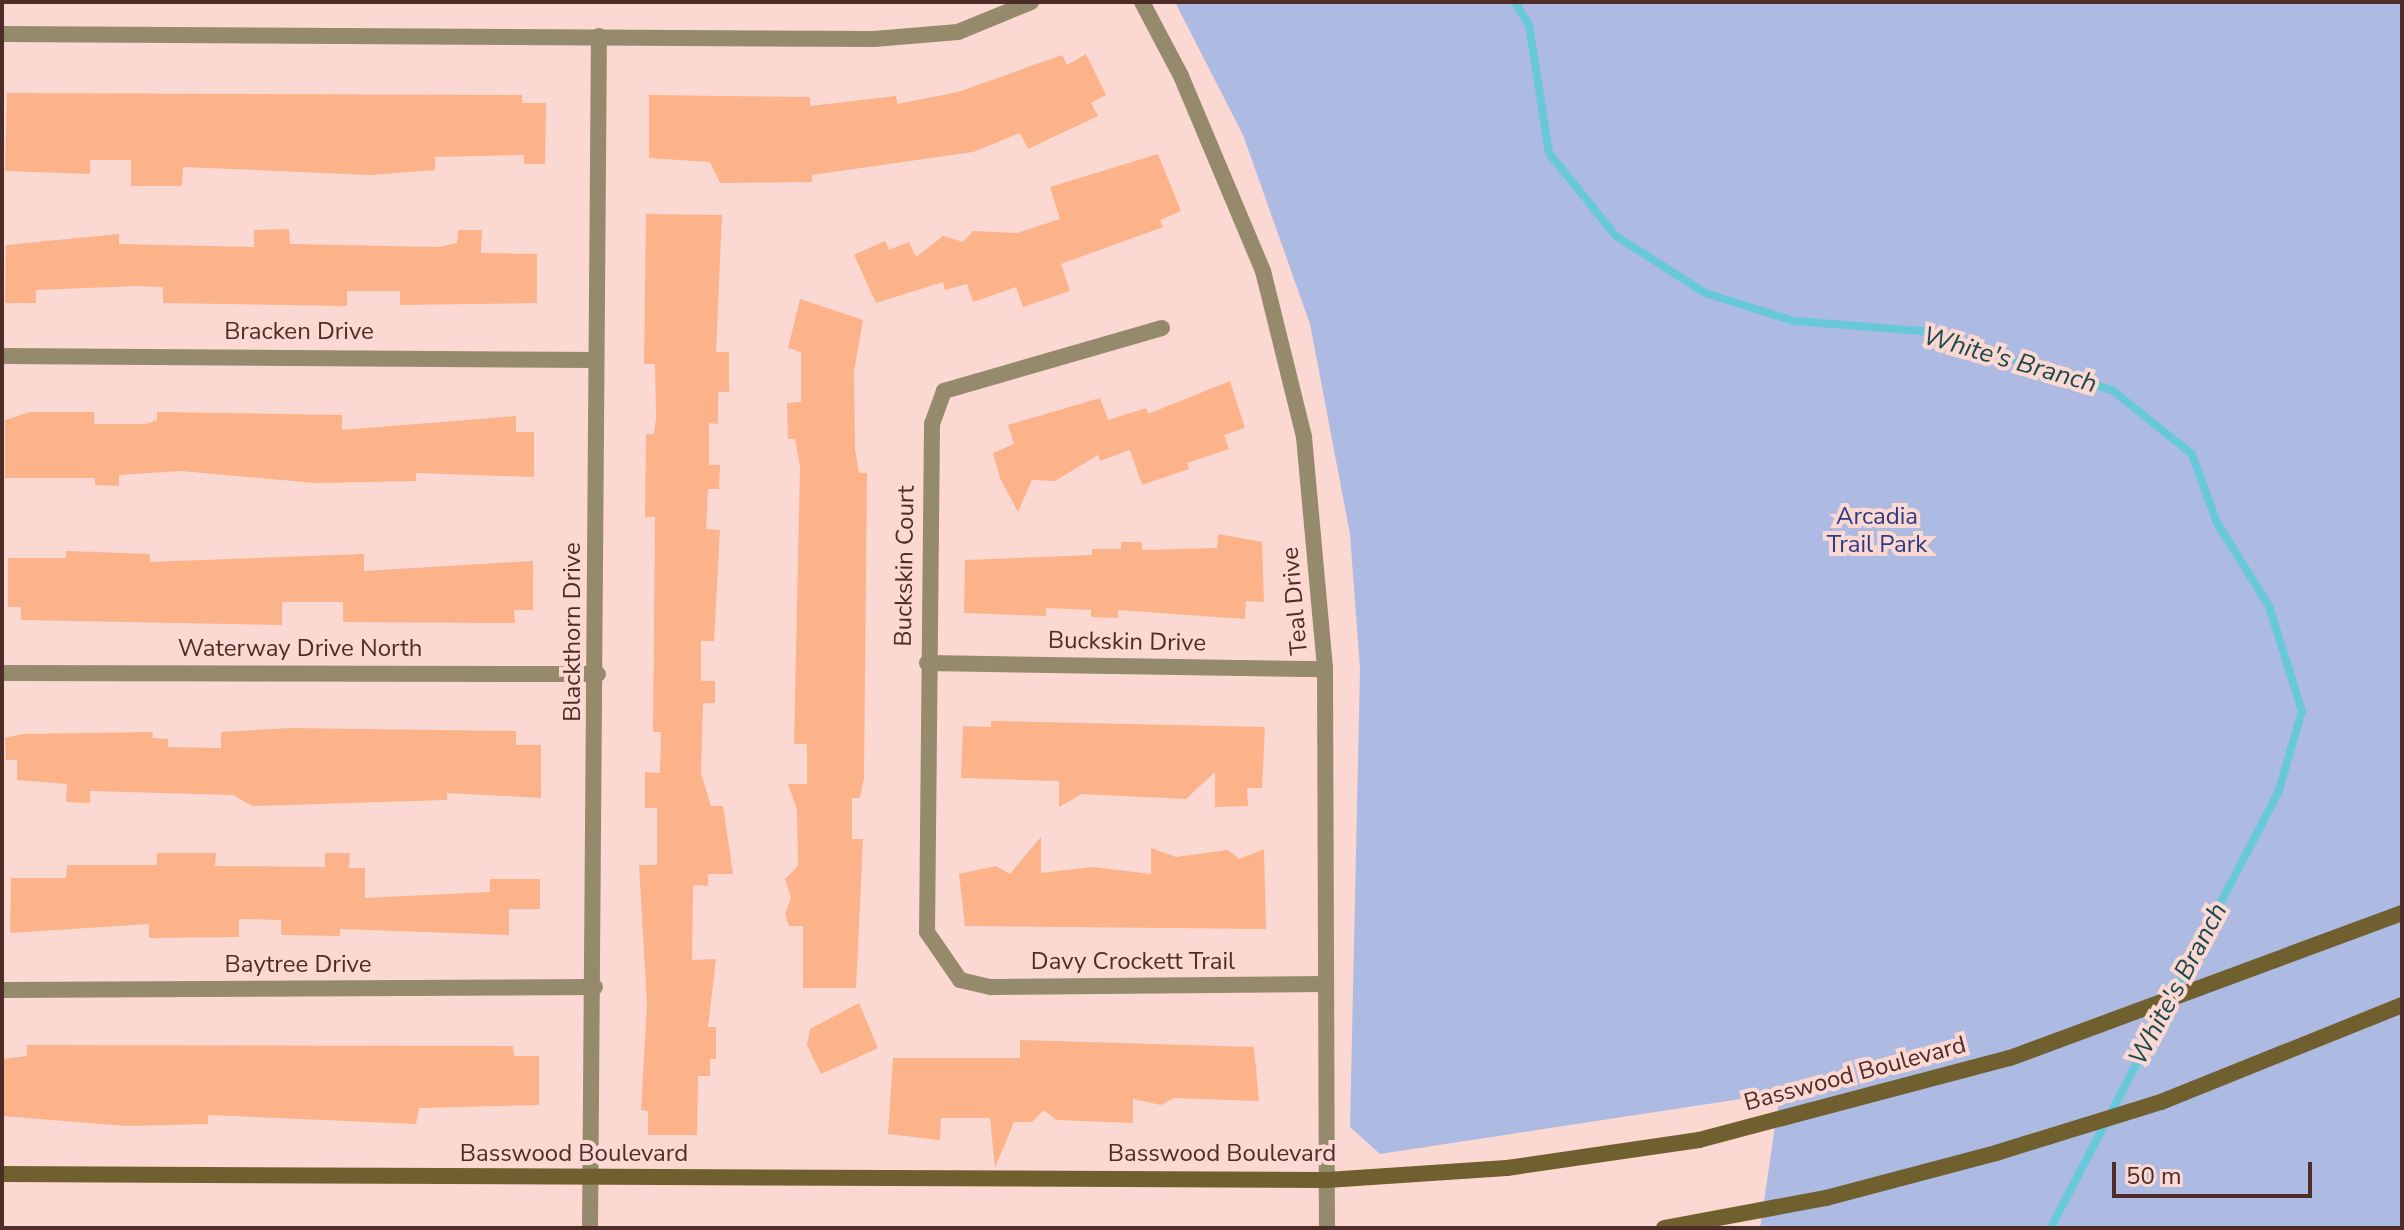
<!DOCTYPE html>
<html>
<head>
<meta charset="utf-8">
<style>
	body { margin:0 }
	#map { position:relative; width:2404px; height:1230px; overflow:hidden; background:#fcd8d2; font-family:"Nunito Sans",sans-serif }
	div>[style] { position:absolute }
	.green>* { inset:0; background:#adbae1 }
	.stream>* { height:8px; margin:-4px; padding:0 4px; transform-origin:4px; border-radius:4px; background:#67c8da }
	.building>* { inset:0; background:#fcb389 }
	.street>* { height:16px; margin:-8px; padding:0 8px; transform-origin:8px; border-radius:8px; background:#958a6b }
	.secondary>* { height:16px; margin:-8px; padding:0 8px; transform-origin:8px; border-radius:8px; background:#706030 }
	span { translate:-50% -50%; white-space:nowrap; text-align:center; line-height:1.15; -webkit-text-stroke:8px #fcd8d2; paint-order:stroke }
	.street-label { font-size:24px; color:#4e2c27 }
	.park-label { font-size:24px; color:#2c3b85 }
	.water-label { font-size:26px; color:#1d4951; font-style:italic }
	.frame { position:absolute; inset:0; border:4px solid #4e2c27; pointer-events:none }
	.scale { position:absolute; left:2112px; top:1162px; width:200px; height:36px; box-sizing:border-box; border:4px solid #4e2c27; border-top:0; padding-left:10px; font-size:24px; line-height:28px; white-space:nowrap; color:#4e2c27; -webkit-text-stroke:6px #fcd8d2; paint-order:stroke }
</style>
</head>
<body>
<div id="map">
	<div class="green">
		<div style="clip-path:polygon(1175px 2px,2402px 2px,2402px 1228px,1760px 1228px,1780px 1093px,1380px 1154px,1350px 1127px,1360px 669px,1350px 534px,1310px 324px,1243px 135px)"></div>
	</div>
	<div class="stream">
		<div style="left:1515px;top:2px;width:27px;rotate:59deg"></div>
		<div style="left:1529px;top:25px;width:130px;rotate:81.1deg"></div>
		<div style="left:1549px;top:153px;width:107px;rotate:51.1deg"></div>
		<div style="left:1616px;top:236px;width:106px;rotate:32.6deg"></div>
		<div style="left:1705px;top:293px;width:93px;rotate:17.5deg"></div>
		<div style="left:1794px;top:321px;width:128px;rotate:4.5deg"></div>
		<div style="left:1922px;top:331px;width:199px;rotate:17.3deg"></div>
		<div style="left:2112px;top:390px;width:102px;rotate:38.7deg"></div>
		<div style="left:2192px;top:454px;width:73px;rotate:70.1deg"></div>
		<div style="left:2217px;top:523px;width:98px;rotate:57.9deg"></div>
		<div style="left:2269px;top:606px;width:110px;rotate:72.6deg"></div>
		<div style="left:2302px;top:711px;width:85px;rotate:106.3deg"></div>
		<div style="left:2278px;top:793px;width:491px;rotate:117.6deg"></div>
	</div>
	<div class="building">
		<div style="clip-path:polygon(1086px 54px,1106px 95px,1091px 103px,1098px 116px,1028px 149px,1020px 133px,973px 152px,812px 175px,812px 182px,720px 183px,710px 162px,649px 158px,649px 95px,810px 97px,810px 106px,896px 96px,897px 104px,958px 92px,1062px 55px,1067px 65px)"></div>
		<div style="clip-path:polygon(7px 93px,522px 95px,522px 103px,546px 103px,545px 164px,524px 164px,524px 155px,435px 157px,435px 170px,370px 175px,183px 167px,182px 186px,131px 186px,131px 160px,90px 160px,90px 174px,5px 171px)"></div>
		<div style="clip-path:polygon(1158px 154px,1181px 211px,1160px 220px,1163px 227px,1061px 264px,1070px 291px,1023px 307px,1016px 287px,973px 302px,967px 284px,945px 290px,943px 282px,876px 303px,854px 255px,885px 241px,889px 250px,909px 242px,916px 257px,943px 236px,963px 242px,973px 231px,1017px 233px,1060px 219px,1050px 187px)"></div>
		<div style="clip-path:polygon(646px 214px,722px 215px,716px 352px,729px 352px,729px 392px,718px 392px,718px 424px,709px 423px,709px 465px,720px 465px,719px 489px,708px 489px,706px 529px,720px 530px,714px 641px,701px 641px,701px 681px,715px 681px,715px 703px,703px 703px,701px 773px,711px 806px,723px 806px,733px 874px,708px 874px,708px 886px,693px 885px,692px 960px,716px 959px,708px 1027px,716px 1027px,716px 1059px,710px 1059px,710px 1076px,698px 1076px,697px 1135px,648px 1135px,648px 1111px,641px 1110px,647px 1004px,639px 865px,657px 865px,657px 808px,645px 808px,645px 772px,660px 773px,661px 732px,653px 732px,655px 517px,645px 517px,646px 434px,654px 434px,656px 418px,655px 364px,644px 364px)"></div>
		<div style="clip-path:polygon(289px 229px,290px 244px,439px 247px,457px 243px,458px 230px,482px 230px,481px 253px,537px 254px,537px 303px,400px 305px,400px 291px,347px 291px,347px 306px,163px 303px,163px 287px,136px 286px,36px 290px,36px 303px,5px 303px,6px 245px,119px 234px,119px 244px,254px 247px,254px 230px)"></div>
		<div style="clip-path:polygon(800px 299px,863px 320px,854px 372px,855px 449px,859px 473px,867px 473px,864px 778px,860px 798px,852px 798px,852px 839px,863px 839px,856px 988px,803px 988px,803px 926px,789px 926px,785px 914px,791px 898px,785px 879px,798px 866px,797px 809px,788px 784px,807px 784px,807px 744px,794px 744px,800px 467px,795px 439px,788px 439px,787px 403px,801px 402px,801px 352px,788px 348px)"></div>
		<div style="clip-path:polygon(1230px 381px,1245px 428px,1224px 435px,1229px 449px,1187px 463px,1189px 469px,1142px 485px,1130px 450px,1100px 461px,1098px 455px,1055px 481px,1032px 480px,1018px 512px,1000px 478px,993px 453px,1014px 444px,1008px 425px,1100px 398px,1108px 420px,1146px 408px,1148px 414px)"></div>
		<div style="clip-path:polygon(30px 412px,94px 412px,94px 424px,146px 424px,157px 420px,157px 412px,342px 415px,342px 430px,516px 416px,516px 432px,534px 432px,534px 477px,416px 473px,416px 481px,316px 483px,181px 471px,119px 475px,119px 486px,95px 485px,95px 478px,5px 478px,5px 420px)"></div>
		<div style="clip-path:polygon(1218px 534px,1262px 542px,1264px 602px,1246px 601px,1245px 619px,1118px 610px,1118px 618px,1091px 617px,1091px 610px,1046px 608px,1046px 616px,964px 613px,965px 560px,1092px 555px,1092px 549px,1121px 549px,1121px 542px,1142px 542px,1142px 550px,1217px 548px)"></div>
		<div style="clip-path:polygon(66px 551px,150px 554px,150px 562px,364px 554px,364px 571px,533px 561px,533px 610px,514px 610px,515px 623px,343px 622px,343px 602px,282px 602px,282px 625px,21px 620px,21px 607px,8px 607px,8px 558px,66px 558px)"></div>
		<div style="clip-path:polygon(991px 721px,1265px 727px,1262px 788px,1247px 788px,1248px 806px,1215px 807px,1215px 772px,1186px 799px,1082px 794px,1059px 807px,1059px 781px,961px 778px,963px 726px,991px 727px)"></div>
		<div style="clip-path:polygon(290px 728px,516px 731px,516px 745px,541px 745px,541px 798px,447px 793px,447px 800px,252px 806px,233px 795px,90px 791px,90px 803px,66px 802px,67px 784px,17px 780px,17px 760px,6px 760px,5px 738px,22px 734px,153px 732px,152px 738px,168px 739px,168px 747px,221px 748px,221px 732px)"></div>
		<div style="clip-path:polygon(1041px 837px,1041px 873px,1093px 867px,1151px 874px,1151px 848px,1176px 857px,1228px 850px,1239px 859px,1264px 849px,1266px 929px,965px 926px,959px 874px,996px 866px,1010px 874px)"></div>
		<div style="clip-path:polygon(157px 853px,216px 853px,215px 866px,325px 867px,325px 853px,350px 853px,349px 868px,365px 868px,365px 898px,490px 892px,490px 879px,540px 879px,540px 909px,509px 909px,509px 935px,340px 929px,340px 936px,281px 935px,281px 920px,239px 919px,239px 937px,149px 938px,149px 924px,10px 933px,11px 878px,66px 878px,67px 865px,157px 865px)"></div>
		<div style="clip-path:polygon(859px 1003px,878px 1048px,821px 1074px,807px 1045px,810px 1029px)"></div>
		<div style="clip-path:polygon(1020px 1040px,1254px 1047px,1259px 1101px,1174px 1098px,1161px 1105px,1133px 1099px,1133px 1123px,1056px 1120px,1044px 1110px,1032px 1122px,1014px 1122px,995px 1168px,990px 1118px,941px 1118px,940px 1140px,888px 1134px,893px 1058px,1020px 1058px)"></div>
		<div style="clip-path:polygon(27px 1045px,513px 1046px,514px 1056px,539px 1056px,539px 1105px,419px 1108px,416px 1124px,208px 1115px,208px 1124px,127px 1126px,2px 1116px,2px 1059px,27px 1056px)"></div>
	</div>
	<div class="street">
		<div style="left:1142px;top:2px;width:84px;rotate:62.2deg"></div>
		<div style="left:1181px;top:76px;width:212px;rotate:67.2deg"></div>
		<div style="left:1263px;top:271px;width:171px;rotate:76.1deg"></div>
		<div style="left:1304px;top:437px;width:233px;rotate:84.8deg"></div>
		<div style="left:1325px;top:669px;width:559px;rotate:89.8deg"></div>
		<div style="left:2px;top:34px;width:872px;rotate:0.33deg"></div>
		<div style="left:874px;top:39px;width:84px;rotate:-4.8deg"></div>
		<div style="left:958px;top:32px;width:79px;rotate:-22.3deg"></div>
		<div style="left:1162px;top:328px;width:227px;rotate:163.9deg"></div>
		<div style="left:944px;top:391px;width:35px;rotate:110deg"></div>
		<div style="left:932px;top:424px;width:508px;rotate:90.56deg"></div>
		<div style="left:927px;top:932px;width:58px;rotate:55.5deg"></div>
		<div style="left:960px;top:980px;width:32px;rotate:13deg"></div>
		<div style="left:991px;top:987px;width:335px;rotate:-0.5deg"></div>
		<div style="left:2px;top:356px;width:594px;rotate:0.39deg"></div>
		<div style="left:927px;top:663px;width:398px;rotate:0.9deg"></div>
		<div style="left:2px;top:673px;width:596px;rotate:0.1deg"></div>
		<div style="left:2px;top:990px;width:593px;rotate:-0.29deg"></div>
		<div style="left:590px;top:1228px;width:1192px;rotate:-89.57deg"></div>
	</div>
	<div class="secondary">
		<div style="left:2px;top:1174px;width:1325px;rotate:0.26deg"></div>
		<div style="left:1327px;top:1180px;width:180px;rotate:-3.8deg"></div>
		<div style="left:1507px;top:1168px;width:194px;rotate:-8.3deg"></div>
		<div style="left:1699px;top:1140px;width:322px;rotate:-14.8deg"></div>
		<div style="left:2010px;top:1058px;width:418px;rotate:-20.3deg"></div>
		<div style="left:1664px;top:1228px;width:165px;rotate:-10.5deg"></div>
		<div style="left:1826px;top:1198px;width:176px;rotate:-14.8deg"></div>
		<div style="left:1996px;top:1153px;width:173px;rotate:-17.2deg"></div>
		<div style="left:2161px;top:1102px;width:260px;rotate:-21.9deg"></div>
	</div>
	<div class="street-label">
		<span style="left:299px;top:332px">Bracken Drive</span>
		<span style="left:905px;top:566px;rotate:-89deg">Buckskin Court</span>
		<span style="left:1295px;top:601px;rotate:-95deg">Teal Drive</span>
		<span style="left:573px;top:632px;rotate:-90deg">Blackthorn Drive</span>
		<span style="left:1127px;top:642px;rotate:1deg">Buckskin Drive</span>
		<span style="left:300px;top:649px">Waterway Drive North</span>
		<span style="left:1133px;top:962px">Davy Crockett Trail</span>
		<span style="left:298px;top:965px">Baytree Drive</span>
		<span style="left:1855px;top:1074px;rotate:-15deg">Basswood Boulevard</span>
		<span style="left:574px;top:1154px">Basswood Boulevard</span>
		<span style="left:1222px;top:1154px">Basswood Boulevard</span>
	</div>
	<div class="park-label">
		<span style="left:1877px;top:531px">Arcadia<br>Trail Park</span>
	</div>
	<div class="water-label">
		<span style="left:2010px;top:360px;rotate:16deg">White's Branch</span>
		<span style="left:2178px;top:984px;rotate:-62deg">White's Branch</span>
	</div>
	<div class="frame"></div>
	<div class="scale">50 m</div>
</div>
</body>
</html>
